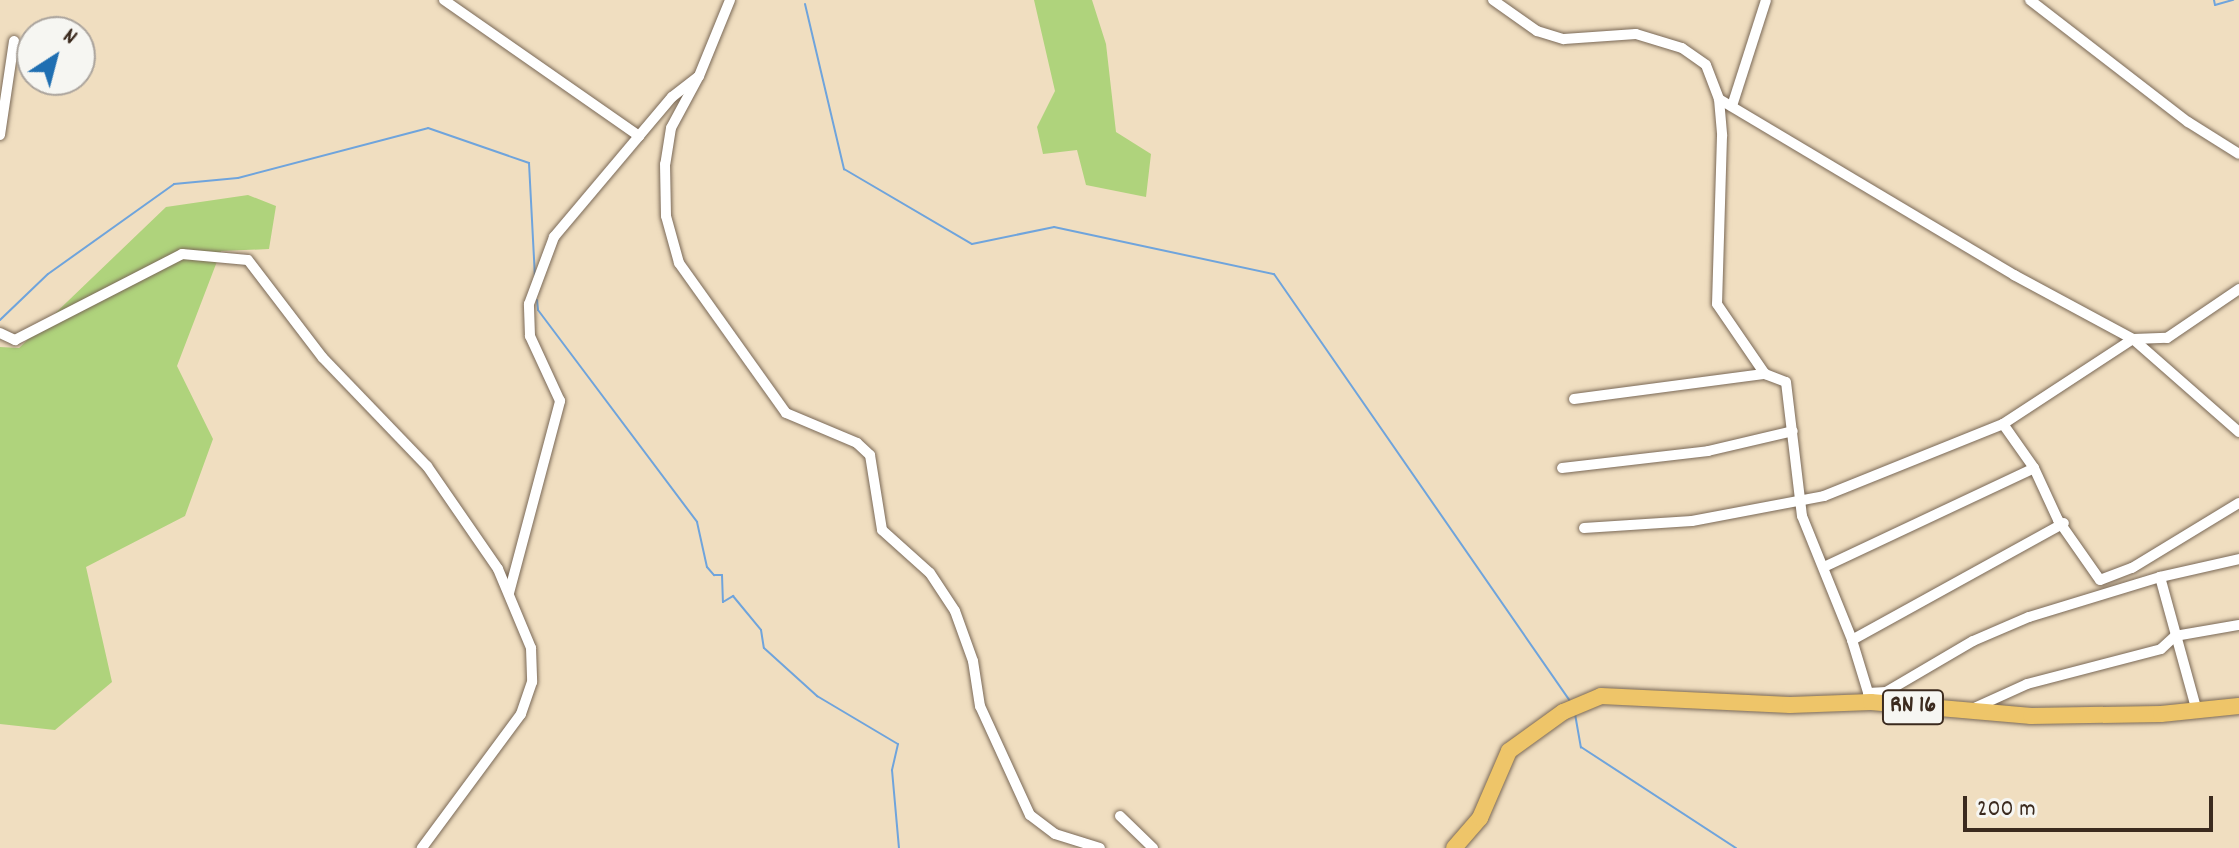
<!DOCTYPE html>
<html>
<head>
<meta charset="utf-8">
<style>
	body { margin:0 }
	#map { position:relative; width:2239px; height:848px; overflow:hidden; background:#f0dec0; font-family:Dekko,sans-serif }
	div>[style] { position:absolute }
	.green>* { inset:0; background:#afd37c }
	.stream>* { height:2px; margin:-1px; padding:0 1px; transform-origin:1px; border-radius:1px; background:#6fa4dc }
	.roads { filter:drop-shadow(0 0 2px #7a6957) drop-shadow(0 0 2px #7a6957) }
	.minor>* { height:10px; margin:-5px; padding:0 5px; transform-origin:5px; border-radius:5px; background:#fff }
	.primary>* { height:16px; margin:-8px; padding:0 8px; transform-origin:8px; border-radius:8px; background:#eec569 }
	span { translate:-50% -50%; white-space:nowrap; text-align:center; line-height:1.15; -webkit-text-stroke:6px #f6f6f2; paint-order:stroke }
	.shield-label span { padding:2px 6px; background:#f6f6f2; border:2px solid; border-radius:6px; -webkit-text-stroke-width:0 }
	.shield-label { font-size:24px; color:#3b2a1e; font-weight:700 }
	.north { position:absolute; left:16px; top:16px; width:80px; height:80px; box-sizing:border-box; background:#f6f6f2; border:2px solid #aba49d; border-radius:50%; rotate:36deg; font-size:22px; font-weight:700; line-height:32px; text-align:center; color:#3b2a1e }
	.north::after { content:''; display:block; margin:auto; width:28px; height:36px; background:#1f6fb2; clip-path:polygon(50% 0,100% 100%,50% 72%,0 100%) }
	.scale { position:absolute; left:1963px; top:796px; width:250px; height:36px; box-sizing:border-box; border:4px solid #3b2a1e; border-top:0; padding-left:10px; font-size:24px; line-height:28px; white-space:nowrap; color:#3b2a1e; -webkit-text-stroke:6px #f6f6f2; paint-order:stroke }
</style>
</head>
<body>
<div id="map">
	<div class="green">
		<div style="clip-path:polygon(1034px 0,1092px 0,1106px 44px,1116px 132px,1151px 154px,1146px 197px,1086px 185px,1077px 150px,1043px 154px,1037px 127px,1055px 91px)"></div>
		<div style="clip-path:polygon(248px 195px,276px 206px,269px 249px,221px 251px,177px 366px,213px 439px,185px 516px,86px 567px,112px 682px,55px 730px,0 724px,0 347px,19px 348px,166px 207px)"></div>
	</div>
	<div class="stream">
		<div style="left:2214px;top:0;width:5px;rotate:79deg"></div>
		<div style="left:2215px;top:5px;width:19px;rotate:-16deg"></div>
		<div style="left:805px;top:4px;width:170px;rotate:76.7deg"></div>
		<div style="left:844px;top:169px;width:148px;rotate:30.4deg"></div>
		<div style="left:972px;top:244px;width:84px;rotate:-11.7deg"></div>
		<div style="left:1054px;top:227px;width:225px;rotate:12.1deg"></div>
		<div style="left:1274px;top:274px;width:520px;rotate:55.27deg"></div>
		<div style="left:537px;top:300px;width:10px;rotate:84deg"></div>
		<div style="left:538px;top:310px;width:265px;rotate:53.1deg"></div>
		<div style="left:697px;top:522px;width:46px;rotate:77.5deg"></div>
		<div style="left:707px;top:567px;width:11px;rotate:49deg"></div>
		<div style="left:714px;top:575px;width:8px"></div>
		<div style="left:722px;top:575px;width:27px;rotate:88deg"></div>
		<div style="left:723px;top:602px;width:12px;rotate:-31deg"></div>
		<div style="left:733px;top:596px;width:44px;rotate:50.5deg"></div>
		<div style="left:761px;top:630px;width:18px;rotate:81deg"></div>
		<div style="left:764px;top:648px;width:72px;rotate:42.2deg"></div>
		<div style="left:817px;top:696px;width:94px;rotate:30.7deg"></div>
		<div style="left:898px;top:744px;width:27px;rotate:103deg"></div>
		<div style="left:892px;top:770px;width:78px;rotate:84.9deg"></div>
		<div style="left:0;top:320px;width:66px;rotate:-43.8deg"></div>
		<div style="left:48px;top:274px;width:155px;rotate:-35.5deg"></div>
		<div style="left:174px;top:184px;width:64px;rotate:-5.4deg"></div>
		<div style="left:238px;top:178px;width:196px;rotate:-14.7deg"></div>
		<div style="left:428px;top:128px;width:107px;rotate:19.1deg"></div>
		<div style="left:529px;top:163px;width:114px;rotate:87deg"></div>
		<div style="left:1575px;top:714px;width:34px;rotate:80deg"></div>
		<div style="left:1581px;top:747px;width:185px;rotate:33.1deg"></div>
	</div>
	<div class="roads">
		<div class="minor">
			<div style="left:444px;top:0;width:238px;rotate:34.9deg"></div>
			<div style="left:639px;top:136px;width:51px;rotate:-49.8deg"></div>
			<div style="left:672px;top:97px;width:34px;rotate:-38deg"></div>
			<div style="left:699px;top:76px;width:82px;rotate:-67.8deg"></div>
			<div style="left:1493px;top:0;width:54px;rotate:35.2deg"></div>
			<div style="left:1537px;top:31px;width:28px;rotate:17deg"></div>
			<div style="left:1564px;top:39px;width:72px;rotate:-4deg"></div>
			<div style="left:1636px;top:34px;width:48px;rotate:16.9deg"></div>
			<div style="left:1682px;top:48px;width:29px;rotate:35deg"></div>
			<div style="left:1706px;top:65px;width:36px;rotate:69deg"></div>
			<div style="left:1719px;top:99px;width:37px;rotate:85deg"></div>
			<div style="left:1722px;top:136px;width:168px;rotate:91.7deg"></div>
			<div style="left:1717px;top:304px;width:85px;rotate:55.6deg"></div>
			<div style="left:2030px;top:0;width:200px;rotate:37.7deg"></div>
			<div style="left:2188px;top:122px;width:60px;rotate:32.1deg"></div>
			<div style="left:699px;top:76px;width:59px;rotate:118.3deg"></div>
			<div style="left:671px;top:128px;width:36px;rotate:99deg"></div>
			<div style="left:665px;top:164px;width:52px;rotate:88.9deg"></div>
			<div style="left:666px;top:216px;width:49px;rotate:74.5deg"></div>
			<div style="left:679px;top:263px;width:184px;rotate:54.5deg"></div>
			<div style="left:786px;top:413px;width:77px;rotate:22.9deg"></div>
			<div style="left:857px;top:443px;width:18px;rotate:43deg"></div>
			<div style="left:870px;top:455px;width:76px;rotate:80.9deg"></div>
			<div style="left:882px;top:530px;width:64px;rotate:41.9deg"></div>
			<div style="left:930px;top:573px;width:45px;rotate:56.7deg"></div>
			<div style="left:955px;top:611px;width:53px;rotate:70.2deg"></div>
			<div style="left:973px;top:661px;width:46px;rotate:81.2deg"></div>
			<div style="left:980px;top:706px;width:120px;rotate:65.4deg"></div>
			<div style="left:1030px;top:815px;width:31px;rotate:37deg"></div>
			<div style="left:1055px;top:834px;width:47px;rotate:17.3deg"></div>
			<div style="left:1719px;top:99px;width:344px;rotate:30.8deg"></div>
			<div style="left:2014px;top:275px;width:135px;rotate:28.3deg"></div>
			<div style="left:2133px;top:339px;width:34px;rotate:-2deg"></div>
			<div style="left:2167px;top:338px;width:87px;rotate:-34.2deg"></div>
			<div style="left:1732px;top:106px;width:111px;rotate:-72.2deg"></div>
			<div style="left:0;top:135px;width:95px;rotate:-81.5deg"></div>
			<div style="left:0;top:333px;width:17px;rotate:25deg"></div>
			<div style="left:15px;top:340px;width:188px;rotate:-27.2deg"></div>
			<div style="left:182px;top:254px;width:66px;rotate:5.2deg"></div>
			<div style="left:248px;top:260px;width:123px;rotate:52.6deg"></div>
			<div style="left:323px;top:358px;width:150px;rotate:46.1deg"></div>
			<div style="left:427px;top:466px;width:125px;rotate:55.4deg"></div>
			<div style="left:498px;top:569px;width:86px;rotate:67.3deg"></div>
			<div style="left:531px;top:648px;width:34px;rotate:88deg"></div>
			<div style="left:532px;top:682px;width:34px;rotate:109deg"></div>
			<div style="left:521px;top:714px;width:167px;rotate:126.5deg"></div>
			<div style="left:1574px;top:399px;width:193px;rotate:-7.5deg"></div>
			<div style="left:1765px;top:374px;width:22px;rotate:21deg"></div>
			<div style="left:1786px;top:382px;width:135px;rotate:83.2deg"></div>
			<div style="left:1802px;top:516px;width:134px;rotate:68deg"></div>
			<div style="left:1852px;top:640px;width:65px;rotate:73deg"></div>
			<div style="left:2003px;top:424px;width:155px;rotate:-33.2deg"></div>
			<div style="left:2133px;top:339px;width:141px;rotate:41.3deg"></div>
			<div style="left:1562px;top:468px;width:147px;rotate:-6.6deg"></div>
			<div style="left:1708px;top:451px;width:87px;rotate:-13.2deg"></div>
			<div style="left:1584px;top:528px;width:108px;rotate:-3.7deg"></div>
			<div style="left:1692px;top:521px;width:134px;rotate:-10.7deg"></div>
			<div style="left:1824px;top:496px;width:193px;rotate:-21.9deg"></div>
			<div style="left:2003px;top:424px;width:54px;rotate:54.8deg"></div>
			<div style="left:2034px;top:468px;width:57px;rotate:65.2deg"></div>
			<div style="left:2058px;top:520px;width:73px;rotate:55deg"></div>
			<div style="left:2100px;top:580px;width:34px;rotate:-21deg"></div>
			<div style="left:2132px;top:568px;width:125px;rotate:-31.3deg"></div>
			<div style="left:1824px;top:567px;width:232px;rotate:-25.2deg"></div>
			<div style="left:2160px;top:577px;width:139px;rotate:74.6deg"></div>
			<div style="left:509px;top:593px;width:199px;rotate:-75.1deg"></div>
			<div style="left:560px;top:401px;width:72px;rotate:-114.8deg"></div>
			<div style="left:530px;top:336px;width:32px;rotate:-92deg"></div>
			<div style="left:529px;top:304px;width:72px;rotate:-69.5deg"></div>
			<div style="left:554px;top:237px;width:132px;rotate:-49.9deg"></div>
			<div style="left:1852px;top:640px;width:242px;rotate:-28.9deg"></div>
			<div style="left:1868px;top:693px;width:18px;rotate:-3deg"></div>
			<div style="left:1886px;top:692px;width:101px;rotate:-30.4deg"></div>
			<div style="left:1973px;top:641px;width:61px;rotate:-23.2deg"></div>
			<div style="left:2029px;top:617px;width:137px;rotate:-17deg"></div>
			<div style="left:2160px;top:577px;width:81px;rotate:-12.8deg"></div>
			<div style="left:1972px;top:709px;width:60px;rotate:-24.4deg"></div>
			<div style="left:2027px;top:684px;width:138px;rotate:-14.6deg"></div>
			<div style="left:2161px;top:649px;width:19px;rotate:-43deg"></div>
			<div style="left:2175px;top:636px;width:65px;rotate:-9.8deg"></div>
			<div style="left:1120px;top:816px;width:46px;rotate:44.1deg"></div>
		</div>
		<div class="primary">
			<div style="left:1454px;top:848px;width:40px;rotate:-49deg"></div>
			<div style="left:1480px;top:818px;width:73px;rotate:-66.6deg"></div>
			<div style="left:1509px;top:751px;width:67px;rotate:-35.8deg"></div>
			<div style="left:1563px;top:712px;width:41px;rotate:-22.8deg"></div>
			<div style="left:1601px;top:696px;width:189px;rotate:2.7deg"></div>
			<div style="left:1790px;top:705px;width:81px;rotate:-2.1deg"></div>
			<div style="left:1871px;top:702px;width:161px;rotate:5deg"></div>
			<div style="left:2031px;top:716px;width:130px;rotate:-0.9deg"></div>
			<div style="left:2161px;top:714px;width:78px;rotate:-5.9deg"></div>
		</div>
	</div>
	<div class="shield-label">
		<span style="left:1913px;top:707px">RN 16</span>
	</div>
	<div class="north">N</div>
	<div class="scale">200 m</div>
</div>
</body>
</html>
